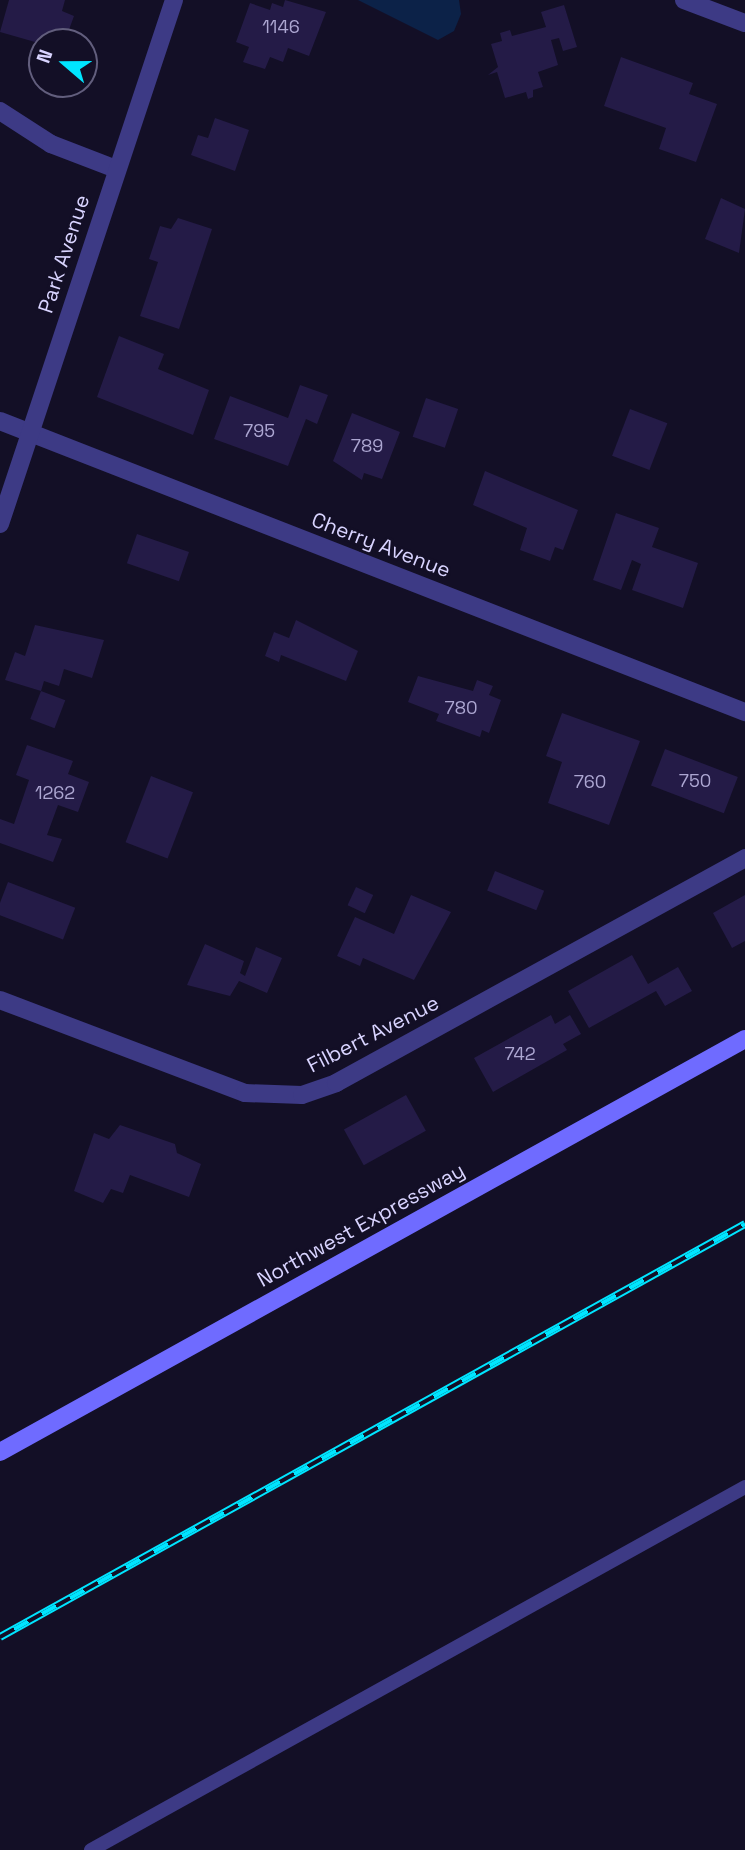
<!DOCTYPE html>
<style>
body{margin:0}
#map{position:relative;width:745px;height:1850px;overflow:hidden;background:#130f26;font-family:"Space Grotesk",sans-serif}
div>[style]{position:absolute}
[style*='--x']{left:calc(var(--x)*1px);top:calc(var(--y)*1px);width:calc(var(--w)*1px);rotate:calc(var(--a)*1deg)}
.water>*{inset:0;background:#0c2248}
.building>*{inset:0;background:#241b47;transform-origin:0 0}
.service>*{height:14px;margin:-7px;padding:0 7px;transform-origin:7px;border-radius:7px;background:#3d3a85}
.minor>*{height:18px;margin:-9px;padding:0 9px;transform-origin:9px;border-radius:9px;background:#3d3a85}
.tertiary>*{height:18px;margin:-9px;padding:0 9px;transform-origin:9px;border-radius:9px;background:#3d3a85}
.secondary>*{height:18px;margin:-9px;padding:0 9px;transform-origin:9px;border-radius:9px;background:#6f6bff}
.rail>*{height:8px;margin-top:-4px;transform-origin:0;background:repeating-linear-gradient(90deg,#130f26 0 16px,#00e5ff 0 32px);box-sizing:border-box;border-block:2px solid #00e5ff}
span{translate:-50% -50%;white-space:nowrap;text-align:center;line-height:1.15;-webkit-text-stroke:5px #130f26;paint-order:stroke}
.number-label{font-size:18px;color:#aca6d1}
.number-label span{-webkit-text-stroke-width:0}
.street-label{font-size:21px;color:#d9d4ff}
.north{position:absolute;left:28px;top:28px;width:70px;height:70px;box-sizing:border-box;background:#130f26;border:2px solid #625e7d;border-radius:50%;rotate:290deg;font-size:19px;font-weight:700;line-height:28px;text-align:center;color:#d9d4ff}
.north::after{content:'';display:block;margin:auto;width:24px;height:32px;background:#00e5ff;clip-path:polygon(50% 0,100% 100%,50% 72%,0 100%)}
</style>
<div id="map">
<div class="water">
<div style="clip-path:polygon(358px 0,459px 0,461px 14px,454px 31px,438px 40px)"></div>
</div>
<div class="building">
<div style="clip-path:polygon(9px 0,65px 0,62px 11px,74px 16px,66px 38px,56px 35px,54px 42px,42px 44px,0 32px)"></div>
<div style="clip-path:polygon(285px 0,326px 12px,309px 56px,288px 48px,283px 62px,270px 57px,265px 69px,243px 62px,249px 47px,236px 42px,250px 3px,270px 10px,272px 3px,283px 7px)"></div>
<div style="clip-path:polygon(564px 5px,577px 47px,563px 51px,559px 38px,551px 40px,558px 65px,538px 72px,543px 87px,533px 90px,533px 97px,528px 99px,526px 92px,505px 98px,497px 72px,488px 75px,498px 67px,491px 44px,502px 41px,500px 33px,510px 30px,512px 36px,546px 27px,541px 12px)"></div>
<div style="clip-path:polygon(621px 57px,693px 83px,689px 94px,717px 104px,696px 162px,659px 149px,666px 128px,604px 106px)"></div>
<div style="clip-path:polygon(215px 118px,249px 130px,235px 171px,191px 155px,198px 135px,208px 138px)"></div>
<div style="clip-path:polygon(721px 198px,745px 209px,739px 253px,705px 239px)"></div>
<div style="clip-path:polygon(178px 218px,212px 229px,179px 329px,140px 316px,158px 262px,149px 259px,160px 226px,171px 229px)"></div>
<div style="clip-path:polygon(119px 336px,164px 354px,158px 369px,209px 390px,193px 435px,97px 397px)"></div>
<div style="clip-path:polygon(300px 385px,328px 395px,317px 424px,306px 419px,288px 466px,214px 439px,230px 396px,288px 418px)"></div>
<div style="left:426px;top:398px;width:34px;height:41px;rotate:19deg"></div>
<div style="left:630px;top:409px;width:40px;height:50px;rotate:21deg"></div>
<div style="clip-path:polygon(352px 413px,400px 432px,382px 479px,364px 473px,362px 480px,333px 461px)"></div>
<div style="clip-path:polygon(485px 471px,578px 510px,563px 550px,555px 547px,550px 561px,520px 550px,527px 528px,473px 505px)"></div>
<div style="clip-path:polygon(616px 513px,659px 528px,652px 547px,698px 563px,683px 608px,632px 590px,641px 564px,632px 560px,621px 590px,593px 580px)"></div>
<div style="left:137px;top:534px;width:55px;height:31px;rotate:19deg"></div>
<div style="clip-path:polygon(296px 620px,358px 651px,346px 681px,281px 655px,279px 662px,265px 656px,274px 632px,289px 638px)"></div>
<div style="clip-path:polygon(35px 625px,104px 640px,92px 678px,64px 669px,59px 686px,44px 681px,41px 691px,5px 680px,15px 652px,25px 656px)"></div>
<div style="clip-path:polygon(418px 676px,473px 691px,477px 680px,493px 686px,489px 695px,501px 700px,489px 733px,482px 730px,480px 737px,436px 721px,439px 714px,408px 702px)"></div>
<div style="left:41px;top:691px;width:26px;height:30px;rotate:21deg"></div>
<div style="clip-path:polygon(562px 713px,640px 741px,609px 825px,548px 803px,562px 762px,546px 756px)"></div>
<div style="clip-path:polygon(27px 745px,73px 761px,68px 774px,89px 782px,78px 812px,58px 805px,47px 835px,62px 839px,53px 862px,0 843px,0 819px,14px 824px,29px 780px,16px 775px)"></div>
<div style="left:665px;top:749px;width:78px;height:39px;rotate:21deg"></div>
<div style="left:151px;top:776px;width:45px;height:71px;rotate:21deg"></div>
<div style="left:495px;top:871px;width:53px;height:21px;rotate:22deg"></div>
<div style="left:8px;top:882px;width:72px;height:34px;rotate:21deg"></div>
<div style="left:356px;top:887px;width:19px;height:20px;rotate:25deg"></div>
<div style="clip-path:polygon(411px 895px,451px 912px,414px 980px,363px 958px,360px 966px,337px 956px,355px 917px,394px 934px)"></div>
<div style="clip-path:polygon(745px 895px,745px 941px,732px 948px,713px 913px)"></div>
<div style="clip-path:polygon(205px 944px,244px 961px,240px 973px,245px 976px,256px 947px,282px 958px,267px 993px,239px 981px,230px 996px,187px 985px)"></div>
<div style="clip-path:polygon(632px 955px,648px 984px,678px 967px,692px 991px,665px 1006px,656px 991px,589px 1028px,568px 991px)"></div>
<div style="clip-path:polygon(551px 1015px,555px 1024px,570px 1015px,581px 1034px,563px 1044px,567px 1050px,493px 1092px,474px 1058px)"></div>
<div style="left:406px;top:1095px;width:41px;height:71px;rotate:61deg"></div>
<div style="clip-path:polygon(120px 1125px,175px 1144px,177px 1153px,201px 1164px,189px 1197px,130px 1175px,123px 1193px,111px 1189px,103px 1203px,74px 1191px,94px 1133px,109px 1139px)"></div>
</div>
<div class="service">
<div style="--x:91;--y:1850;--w:748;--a:-29.03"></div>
</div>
<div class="minor">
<div style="--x:684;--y:0;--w:65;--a:20.7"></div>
<div style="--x:0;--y:111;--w:61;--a:32.9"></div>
<div style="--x:51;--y:144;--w:70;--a:21"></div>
<div style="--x:0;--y:421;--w:800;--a:21.34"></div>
<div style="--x:0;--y:1000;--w:262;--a:20.8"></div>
<div style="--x:245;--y:1093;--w:57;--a:2"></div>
<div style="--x:302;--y:1095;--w:36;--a:-19"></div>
<div style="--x:336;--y:1083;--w:467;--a:-28.8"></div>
</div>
<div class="tertiary">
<div style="--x:0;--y:524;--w:552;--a:-71.63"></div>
</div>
<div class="secondary">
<div style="--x:0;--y:1452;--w:852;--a:-29"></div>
</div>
<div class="rail">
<div style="--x:0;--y:1637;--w:852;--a:-29"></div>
</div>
<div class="number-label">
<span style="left:281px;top:27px">1146</span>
<span style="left:259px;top:431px">795</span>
<span style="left:367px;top:446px">789</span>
<span style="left:461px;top:708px">780</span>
<span style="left:695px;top:781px">750</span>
<span style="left:590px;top:782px">760</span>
<span style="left:55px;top:793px">1262</span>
<span style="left:520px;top:1054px">742</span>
</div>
<div class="street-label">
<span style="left:64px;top:254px;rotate:-72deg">Park Avenue</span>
<span style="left:381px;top:545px;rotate:21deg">Cherry Avenue</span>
<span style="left:373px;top:1034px;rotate:-27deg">Filbert Avenue</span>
<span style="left:361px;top:1225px;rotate:-29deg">Northwest Expressway</span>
</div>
<div class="north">N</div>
</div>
